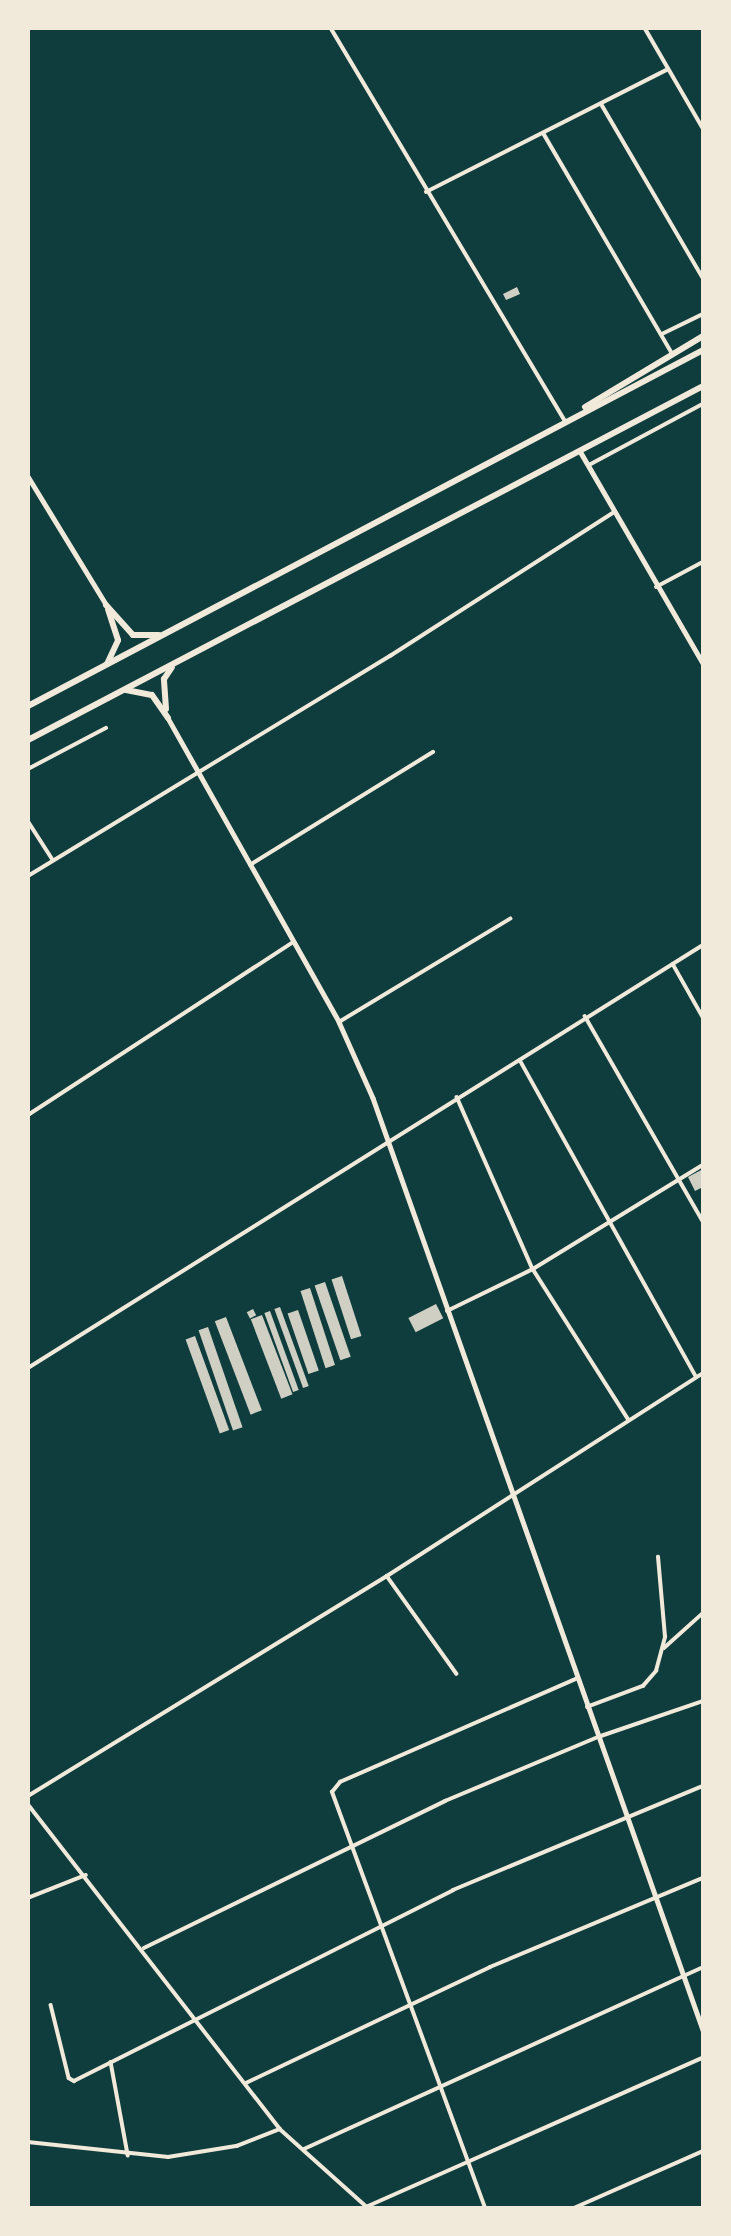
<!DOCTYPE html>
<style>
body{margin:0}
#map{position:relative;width:731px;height:2236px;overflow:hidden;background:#0f3d3e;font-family:Rubik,sans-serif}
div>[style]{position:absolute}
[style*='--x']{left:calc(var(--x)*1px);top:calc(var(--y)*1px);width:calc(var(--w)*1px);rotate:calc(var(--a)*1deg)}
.building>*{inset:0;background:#cfcfc3;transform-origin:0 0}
.minor>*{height:3.5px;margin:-1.75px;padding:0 1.75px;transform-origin:1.75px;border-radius:1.75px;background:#f1e9da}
.tertiary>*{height:4.5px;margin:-2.25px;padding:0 2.25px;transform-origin:2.25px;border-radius:2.25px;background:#f1e9da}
.secondary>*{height:5px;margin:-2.5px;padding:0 2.5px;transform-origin:2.5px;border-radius:2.5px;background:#f1e9da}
.trunk>*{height:6px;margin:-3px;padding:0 3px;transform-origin:3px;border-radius:3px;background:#f1e9da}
span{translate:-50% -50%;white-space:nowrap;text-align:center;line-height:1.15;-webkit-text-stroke:7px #f1e9da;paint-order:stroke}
.frame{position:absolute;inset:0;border:30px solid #f1e9da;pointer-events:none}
</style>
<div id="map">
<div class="building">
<div style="clip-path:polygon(517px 287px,520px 294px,506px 300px,503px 294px)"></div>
<div style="clip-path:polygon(703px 1169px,703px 1187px,695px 1191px,688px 1177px)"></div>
<div style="left:342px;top:1276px;width:63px;height:11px;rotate:72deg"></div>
<div style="left:325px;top:1282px;width:79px;height:11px;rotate:71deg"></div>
<div style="left:310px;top:1288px;width:81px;height:10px;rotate:72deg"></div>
<div style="left:436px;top:1304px;width:16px;height:31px;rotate:63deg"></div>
<div style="left:280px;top:1307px;width:84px;height:6px;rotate:70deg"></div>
<div style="left:253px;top:1309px;width:7px;height:7px;rotate:63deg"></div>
<div style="left:298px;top:1310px;width:64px;height:11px;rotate:71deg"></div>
<div style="left:270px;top:1311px;width:84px;height:6px;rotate:70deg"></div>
<div style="left:262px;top:1315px;width:85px;height:12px;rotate:69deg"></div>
<div style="left:226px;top:1317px;width:100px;height:12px;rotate:69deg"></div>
<div style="left:208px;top:1327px;width:106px;height:10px;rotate:71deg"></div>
<div style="left:195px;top:1336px;width:100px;height:10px;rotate:70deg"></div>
</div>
<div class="minor">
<div style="--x:331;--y:28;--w:457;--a:59.2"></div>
<div style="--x:645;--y:28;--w:116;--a:59.9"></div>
<div style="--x:602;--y:105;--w:200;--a:59.7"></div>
<div style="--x:544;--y:134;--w:254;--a:59.7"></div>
<div style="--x:426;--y:192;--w:271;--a:-26.9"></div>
<div style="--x:662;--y:334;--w:46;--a:-26"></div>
<div style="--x:589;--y:465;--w:129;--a:-28.2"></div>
<div style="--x:656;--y:587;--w:53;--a:-28"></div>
<div style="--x:28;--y:769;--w:88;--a:-27.7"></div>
<div style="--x:28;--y:821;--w:46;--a:57.3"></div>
<div style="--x:250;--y:865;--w:215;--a:-31.7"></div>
<div style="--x:28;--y:876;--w:424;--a:-31.3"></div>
<div style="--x:390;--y:656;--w:266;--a:-32.7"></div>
<div style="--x:673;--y:964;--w:61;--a:60.5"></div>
<div style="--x:585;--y:1016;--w:237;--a:60.1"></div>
<div style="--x:339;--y:1022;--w:200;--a:-31.1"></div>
<div style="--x:520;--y:1060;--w:362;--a:60.9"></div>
<div style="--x:457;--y:1097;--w:188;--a:66.2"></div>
<div style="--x:533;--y:1269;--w:179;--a:57.6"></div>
<div style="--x:28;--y:1115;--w:316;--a:-33.1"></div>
<div style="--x:447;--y:1311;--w:96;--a:-26"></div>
<div style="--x:533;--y:1269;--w:199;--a:-31.5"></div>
<div style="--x:28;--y:1368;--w:797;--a:-32.07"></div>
<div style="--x:387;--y:1576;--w:120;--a:54.5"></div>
<div style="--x:664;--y:1648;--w:52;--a:-41.9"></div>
<div style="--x:587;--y:1707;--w:60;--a:-20.6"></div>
<div style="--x:643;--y:1686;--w:20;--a:-49"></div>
<div style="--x:656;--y:1671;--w:35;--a:-75"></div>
<div style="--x:665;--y:1637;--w:80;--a:-95"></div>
<div style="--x:28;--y:1796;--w:421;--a:-31.5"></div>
<div style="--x:387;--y:1576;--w:376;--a:-32.7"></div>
<div style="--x:28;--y:1804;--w:411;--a:52.2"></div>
<div style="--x:280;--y:2129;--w:118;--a:41.9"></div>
<div style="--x:28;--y:1898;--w:62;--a:-21.6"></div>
<div style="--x:144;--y:1948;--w:335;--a:-26"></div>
<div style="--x:445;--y:1801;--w:166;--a:-22.7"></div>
<div style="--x:598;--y:1737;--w:111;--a:-18.9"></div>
<div style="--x:51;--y:2005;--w:75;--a:76.1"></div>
<div style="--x:69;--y:2078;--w:6;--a:31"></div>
<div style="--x:74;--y:2081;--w:424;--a:-26.7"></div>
<div style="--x:453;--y:1890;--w:271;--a:-22.6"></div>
<div style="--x:111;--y:2062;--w:95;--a:79.6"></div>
<div style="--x:246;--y:2083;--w:270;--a:-25.4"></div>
<div style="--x:490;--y:1967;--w:231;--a:-22.7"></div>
<div style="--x:28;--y:2142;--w:141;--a:6.1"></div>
<div style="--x:168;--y:2157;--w:70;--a:-9.1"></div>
<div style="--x:237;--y:2146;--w:46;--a:-21.6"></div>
<div style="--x:304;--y:2149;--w:439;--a:-24.5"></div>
<div style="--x:366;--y:2207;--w:368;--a:-23.9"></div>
<div style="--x:485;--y:2208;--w:443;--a:-110.2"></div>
<div style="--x:332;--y:1792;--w:13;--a:-51"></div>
<div style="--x:340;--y:1782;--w:257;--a:-23.6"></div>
<div style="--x:574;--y:2208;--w:141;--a:-23.8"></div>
</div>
<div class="tertiary">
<div style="--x:580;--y:451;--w:245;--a:59.9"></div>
<div style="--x:168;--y:718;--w:349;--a:60.6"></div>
<div style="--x:339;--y:1022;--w:83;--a:65.9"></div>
<div style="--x:373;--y:1098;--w:989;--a:70.5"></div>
</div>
<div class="secondary">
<div style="--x:28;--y:477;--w:150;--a:58.6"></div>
</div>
<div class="trunk">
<div style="--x:585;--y:407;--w:138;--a:-31"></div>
<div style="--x:106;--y:605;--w:40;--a:48"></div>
<div style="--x:133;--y:635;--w:26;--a:0"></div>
<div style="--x:107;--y:664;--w:26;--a:-65"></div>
<div style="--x:118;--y:640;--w:32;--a:-108"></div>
<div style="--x:126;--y:690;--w:26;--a:11"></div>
<div style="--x:152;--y:695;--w:28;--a:55"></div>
<div style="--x:28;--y:706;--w:763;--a:-27.81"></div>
<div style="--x:166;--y:709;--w:30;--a:-94"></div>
<div style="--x:164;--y:679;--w:14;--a:-56"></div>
<div style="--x:28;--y:740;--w:762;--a:-27.67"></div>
</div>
<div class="frame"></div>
</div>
